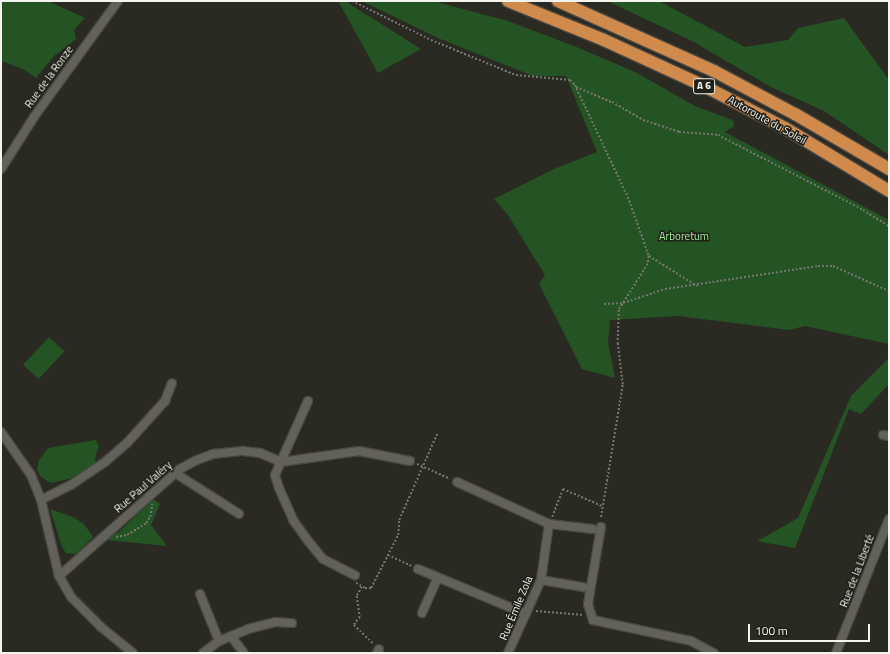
<!DOCTYPE html>
<meta charset="utf-8">
<style>
body{margin:0}
#map{position:relative;width:890px;height:654px;overflow:hidden;background:#2a2922;font-family:"Titillium Web",sans-serif}
div>[style]{position:absolute}
[style*='--x']{left:calc(var(--x)*1px);top:calc(var(--y)*1px);width:calc(var(--w)*1px);rotate:calc(var(--a)*1deg)}
.green>*{inset:0;background:#245423;transform-origin:0 0}
.path>*{height:1.5px;margin-top:-0.75px;transform-origin:0;background:repeating-linear-gradient(90deg,#767670 0 2px,transparent 0 4px)}
.roads{filter:drop-shadow(1px 0 #494742) drop-shadow(-1px 0 #494742) drop-shadow(0 1px #494742) drop-shadow(0 -1px #494742)}
.minor>*{height:8px;margin:-4px;padding:0 4px;transform-origin:4px;border-radius:4px;background:#63625a}
.highway>*{height:12px;margin:-6px;padding:0 6px;transform-origin:6px;border-radius:6px;background:#d08b4c}
span{translate:-50% -50%;white-space:nowrap;text-align:center;line-height:1.15;-webkit-text-stroke:3px #201f18;paint-order:stroke}
.shield-label span{padding:1px 3px;background:#201f18;border:1px solid;border-radius:3px;-webkit-text-stroke-width:0}
.shield-label{font-size:10px;color:#f4f4ef;font-weight:700}
.street-label{font-size:11px;color:#f4f4ef}
.park-label{font-size:11px;color:#9ef399}
.frame{position:absolute;inset:0;border:2px solid #f4f4ef;pointer-events:none}
.scale{position:absolute;left:748px;top:624px;width:122px;height:18px;box-sizing:border-box;border:2px solid #f4f4ef;border-top:0;padding-left:5px;font-size:12px;line-height:14px;white-space:nowrap;color:#f4f4ef;-webkit-text-stroke:3px #201f18;paint-order:stroke}
</style>
<div id="map">
<div class="green">
<div style="clip-path:polygon(1px 1px,48px 1px,85px 18px,74px 30px,76px 39px,54px 56px,36px 78px,23px 69px,1px 61px)"></div>
<div style="clip-path:polygon(338px 1px,345px 1px,421px 49px,378px 73px)"></div>
<div style="clip-path:polygon(362px 1px,433px 1px,508px 21px,579px 48px,635px 72px,697px 107px,733px 120px,734px 126px,725px 132px,889px 220px,889px 344px,805px 326px,789px 330px,678px 316px,610px 320px,608px 342px,615px 378px,582px 369px,539px 284px,545px 275px,508px 215px,494px 199px,554px 169px,597px 152px,566px 76px,533px 76px,440px 39px)"></div>
<div style="clip-path:polygon(607px 1px,659px 1px,745px 47px,788px 40px,798px 28px,844px 18px,889px 80px,889px 155px,824px 111px,771px 87px,692px 41px)"></div>
<div style="left:49px;top:337px;width:21px;height:38px;rotate:43deg"></div>
<div style="clip-path:polygon(889px 358px,889px 384px,861px 414px,849px 409px,795px 548px,757px 541px,798px 518px,851px 396px)"></div>
<div style="clip-path:polygon(96px 440px,99px 447px,96px 453px,95px 463px,72px 478px,51px 483px,40px 476px,37px 469px,39px 460px,48px 448px)"></div>
<div style="clip-path:polygon(153px 499px,160px 504px,151px 525px,167px 546px,106px 540px,114px 532px,118px 533px)"></div>
<div style="clip-path:polygon(50px 509px,73px 517px,84px 524px,93px 537px,76px 554px,66px 553px,62px 547px)"></div>
</div>
<div class="path">
<div style="--x:352;--y:1;--w:88;--a:26.3"></div>
<div style="--x:431;--y:40;--w:92;--a:22.4"></div>
<div style="--x:516;--y:75;--w:54;--a:5.3"></div>
<div style="--x:570;--y:80;--w:7;--a:45"></div>
<div style="--x:575;--y:85;--w:124;--a:64.7"></div>
<div style="--x:628;--y:197;--w:63;--a:70.4"></div>
<div style="--x:649;--y:256;--w:8;--a:97"></div>
<div style="--x:648;--y:264;--w:54;--a:122.2"></div>
<div style="--x:619;--y:310;--w:33;--a:92"></div>
<div style="--x:618;--y:343;--w:42;--a:83.2"></div>
<div style="--x:623;--y:385;--w:136;--a:99.3"></div>
<div style="--x:576;--y:87;--w:39;--a:23"></div>
<div style="--x:612;--y:102;--w:36;--a:30"></div>
<div style="--x:643;--y:120;--w:38;--a:18"></div>
<div style="--x:679;--y:132;--w:39;--a:4"></div>
<div style="--x:718;--y:135;--w:163;--a:27.3"></div>
<div style="--x:863;--y:210;--w:31;--a:32"></div>
<div style="--x:649;--y:256;--w:57;--a:32"></div>
<div style="--x:604;--y:304;--w:19;--a:-3"></div>
<div style="--x:623;--y:303;--w:44;--a:-18.4"></div>
<div style="--x:665;--y:289;--w:155;--a:-8.5"></div>
<div style="--x:818;--y:266;--w:15;--a:0"></div>
<div style="--x:833;--y:266;--w:61;--a:24.1"></div>
<div style="--x:417;--y:464;--w:36;--a:24"></div>
<div style="--x:552;--y:517;--w:30;--a:-69"></div>
<div style="--x:563;--y:489;--w:43;--a:23.6"></div>
<div style="--x:116;--y:537;--w:11;--a:-10"></div>
<div style="--x:127;--y:535;--w:22;--a:-32"></div>
<div style="--x:146;--y:523;--w:7;--a:-56"></div>
<div style="--x:150;--y:517;--w:13;--a:-81"></div>
<div style="--x:388;--y:555;--w:26;--a:25"></div>
<div style="--x:356;--y:583;--w:10;--a:29"></div>
<div style="--x:365;--y:588;--w:6;--a:0"></div>
<div style="--x:371;--y:588;--w:59;--a:-63"></div>
<div style="--x:398;--y:535;--w:15;--a:-86"></div>
<div style="--x:399;--y:520;--w:94;--a:-66.2"></div>
<div style="--x:362;--y:587;--w:10;--a:119"></div>
<div style="--x:357;--y:596;--w:21;--a:82"></div>
<div style="--x:360;--y:617;--w:10;--a:127"></div>
<div style="--x:354;--y:625;--w:28;--a:44"></div>
<div style="--x:536;--y:611;--w:48;--a:4.8"></div>
</div>
<div class="roads">
<div class="minor">
<div style="--x:1;--y:169;--w:62;--a:-57.6"></div>
<div style="--x:34;--y:117;--w:143;--a:-54.1"></div>
<div style="--x:308;--y:401;--w:81;--a:114"></div>
<div style="--x:275;--y:475;--w:14;--a:73"></div>
<div style="--x:279;--y:488;--w:35;--a:66"></div>
<div style="--x:293;--y:520;--w:27;--a:54"></div>
<div style="--x:309;--y:542;--w:22;--a:51"></div>
<div style="--x:323;--y:559;--w:36;--a:27"></div>
<div style="--x:1;--y:432;--w:52;--a:55.1"></div>
<div style="--x:31;--y:475;--w:27;--a:68"></div>
<div style="--x:41;--y:500;--w:78;--a:76.7"></div>
<div style="--x:59;--y:576;--w:24;--a:60"></div>
<div style="--x:71;--y:597;--w:42;--a:45"></div>
<div style="--x:101;--y:627;--w:41;--a:39.1"></div>
<div style="--x:883;--y:435;--w:6;--a:9"></div>
<div style="--x:281;--y:462;--w:79;--a:-8"></div>
<div style="--x:359;--y:451;--w:52;--a:11.1"></div>
<div style="--x:175;--y:473;--w:76;--a:32.6"></div>
<div style="--x:457;--y:482;--w:101;--a:24.5"></div>
<div style="--x:549;--y:524;--w:44;--a:6.5"></div>
<div style="--x:41;--y:500;--w:34;--a:-27"></div>
<div style="--x:71;--y:485;--w:41;--a:-34.1"></div>
<div style="--x:105;--y:462;--w:29;--a:-41"></div>
<div style="--x:127;--y:443;--w:57;--a:-47.9"></div>
<div style="--x:165;--y:401;--w:19;--a:-69"></div>
<div style="--x:601;--y:527;--w:78;--a:99.6"></div>
<div style="--x:588;--y:604;--w:17;--a:73"></div>
<div style="--x:593;--y:620;--w:100;--a:12.1"></div>
<div style="--x:691;--y:641;--w:26;--a:28"></div>
<div style="--x:418;--y:569;--w:117;--a:22.6"></div>
<div style="--x:59;--y:576;--w:162;--a:-41.5"></div>
<div style="--x:180;--y:469;--w:19;--a:-28"></div>
<div style="--x:197;--y:460;--w:17;--a:-21"></div>
<div style="--x:213;--y:454;--w:30;--a:-6"></div>
<div style="--x:243;--y:451;--w:17;--a:7"></div>
<div style="--x:260;--y:453;--w:23;--a:23"></div>
<div style="--x:541;--y:580;--w:43;--a:9.5"></div>
<div style="--x:200;--y:594;--w:51;--a:68"></div>
<div style="--x:422;--y:613;--w:39;--a:-66"></div>
<div style="--x:231;--y:636;--w:21;--a:53"></div>
<div style="--x:203;--y:653;--w:20;--a:-37"></div>
<div style="--x:219;--y:641;--w:31;--a:-22"></div>
<div style="--x:248;--y:629;--w:29;--a:-14"></div>
<div style="--x:276;--y:622;--w:16;--a:4"></div>
<div style="--x:377;--y:653;--w:4;--a:-63"></div>
<div style="--x:508;--y:653;--w:80;--a:-65.7"></div>
<div style="--x:541;--y:580;--w:57;--a:-81.9"></div>
<div style="--x:836;--y:653;--w:144;--a:-68.4"></div>
</div>
<div class="highway">
<div style="--x:508;--y:1;--w:104;--a:22.1"></div>
<div style="--x:604;--y:40;--w:110;--a:24.7"></div>
<div style="--x:704;--y:86;--w:91;--a:27.4"></div>
<div style="--x:785;--y:128;--w:122;--a:31.2"></div>
<div style="--x:558;--y:1;--w:171;--a:24.2"></div>
<div style="--x:714;--y:71;--w:92;--a:28"></div>
<div style="--x:795;--y:114;--w:109;--a:30.3"></div>
</div>
</div>
<div class="shield-label">
<span style="left:704px;top:86px">A 6</span>
</div>
<div class="street-label">
<span style="left:49px;top:77px;rotate:-54deg">Rue de la Ronze</span>
<span style="left:767px;top:120px;rotate:29deg">Autoroute du Soleil</span>
<span style="left:143px;top:487px;rotate:-41deg">Rue Paul Valéry</span>
<span style="left:857px;top:571px;rotate:-69deg">Rue de la Liberté</span>
<span style="left:516px;top:608px;rotate:-67deg">Rue Émile Zola</span>
</div>
<div class="park-label">
<span style="left:684px;top:236px">Arboretum</span>
</div>
<div class="frame"></div>
<div class="scale">100 m</div>
</div>
